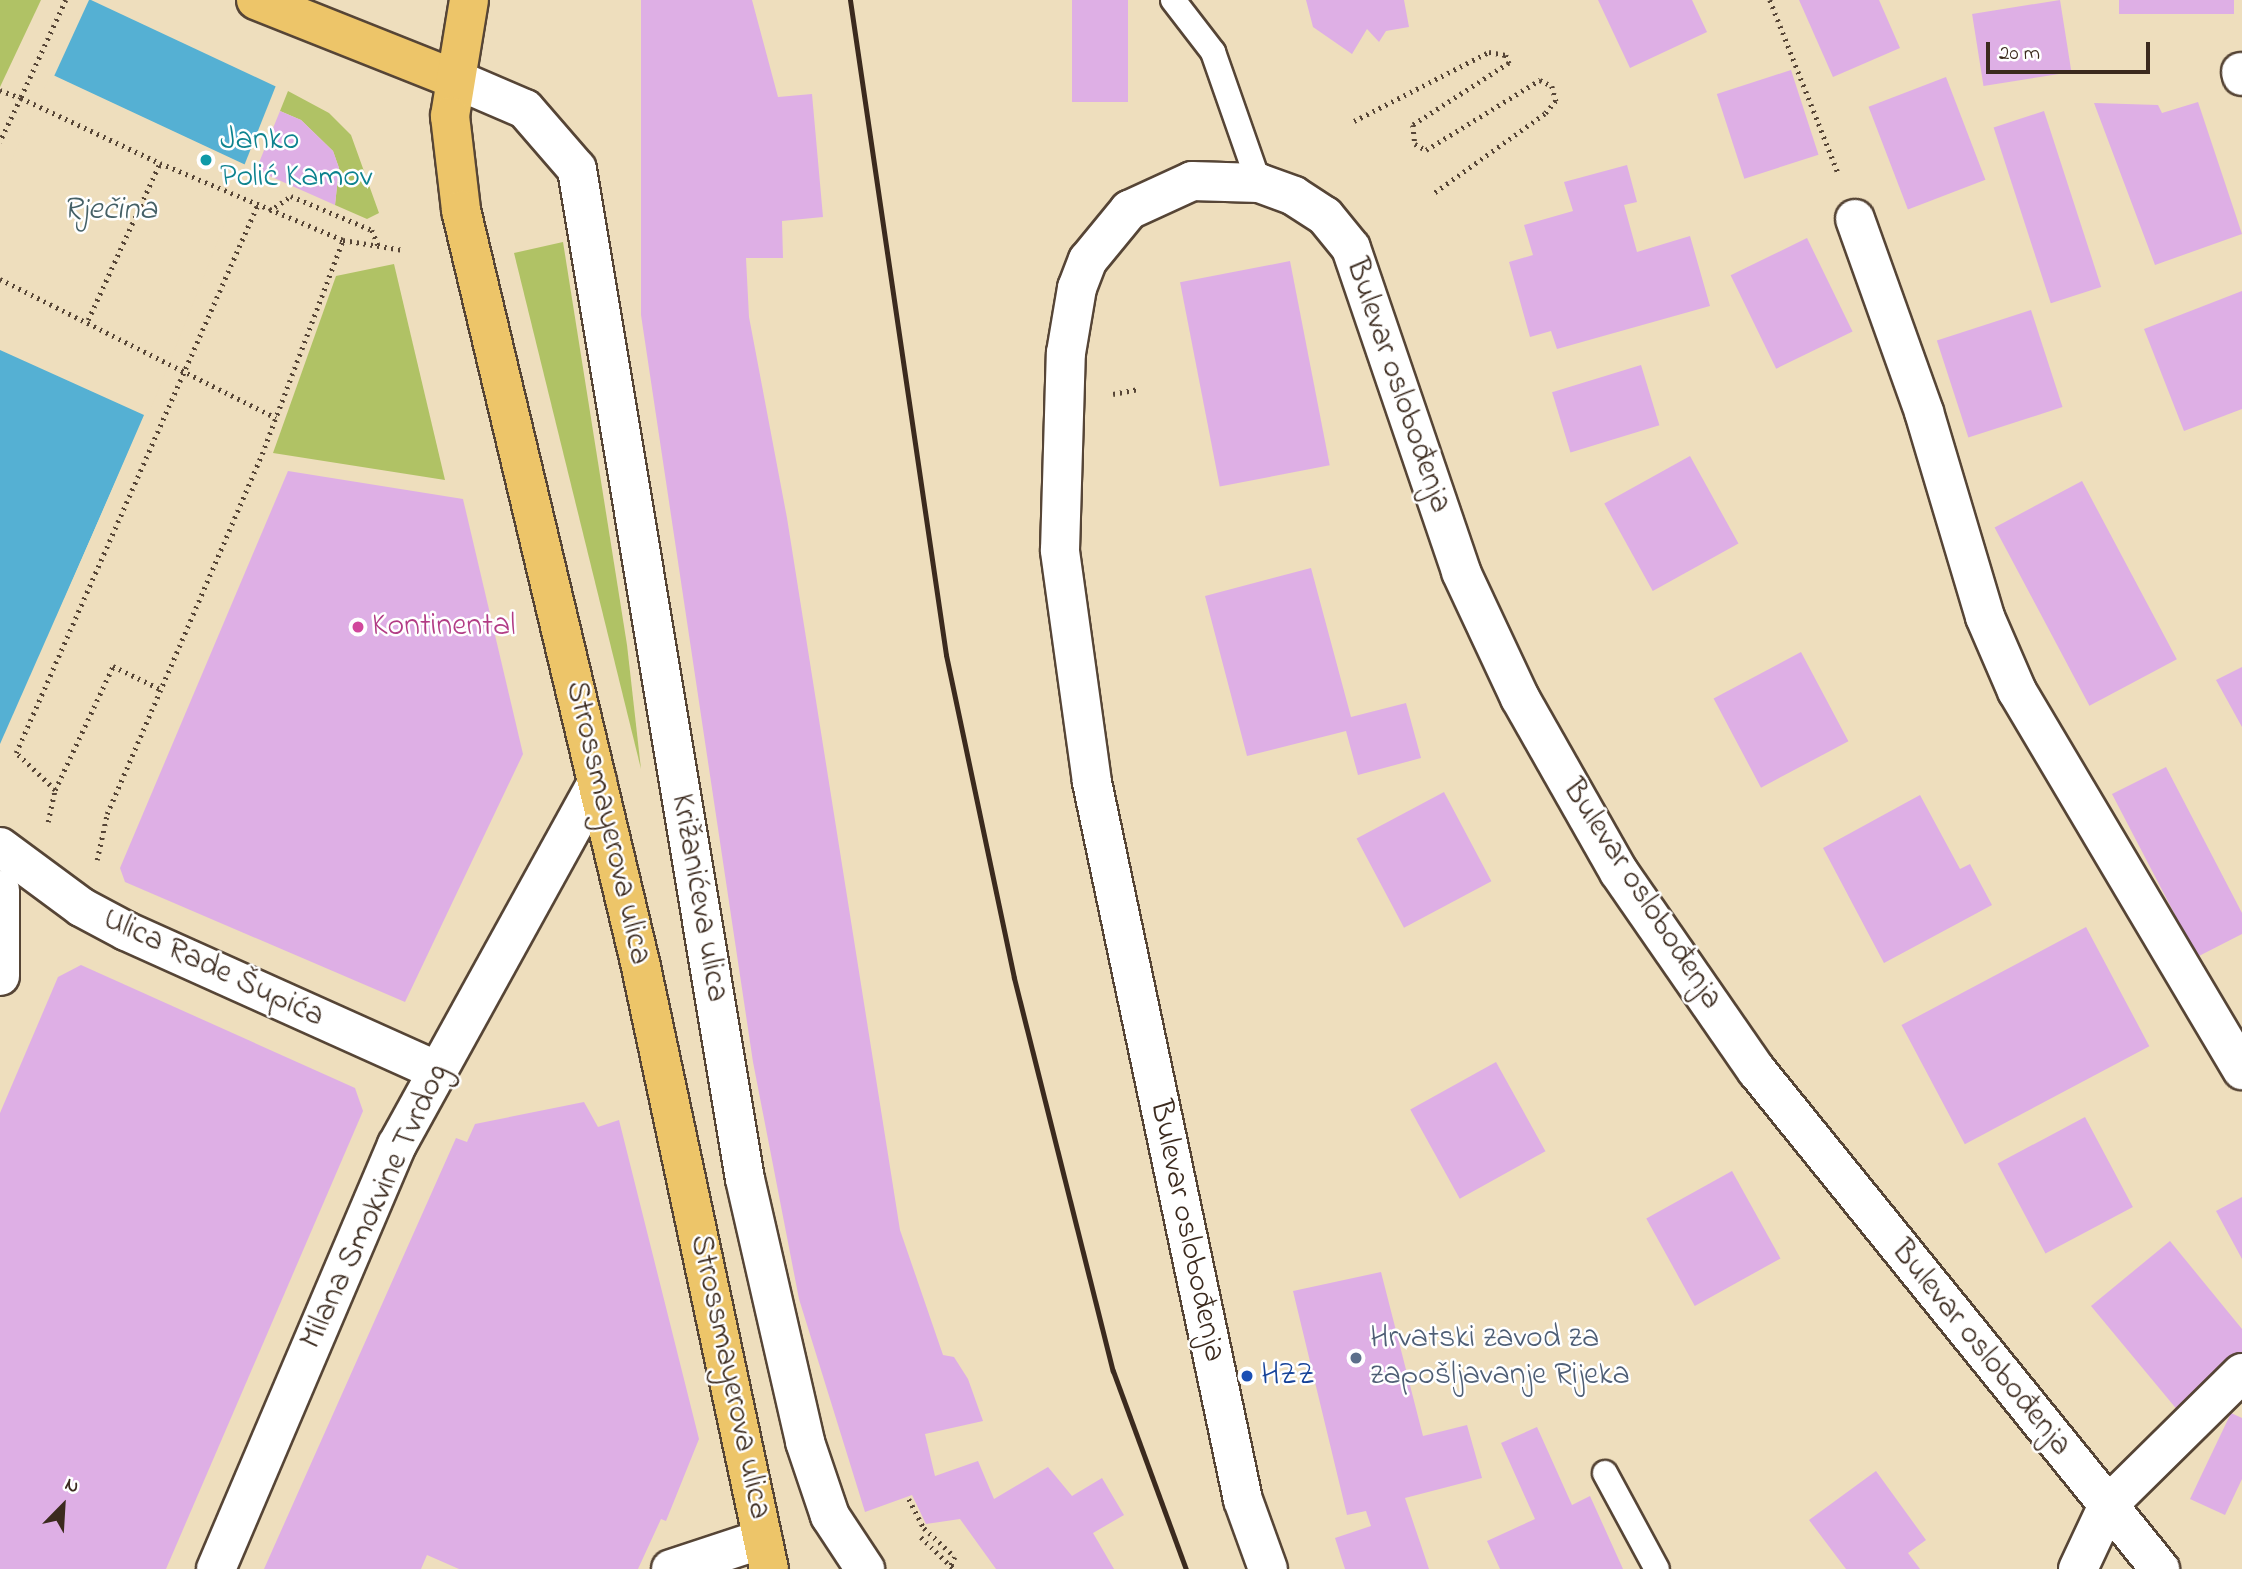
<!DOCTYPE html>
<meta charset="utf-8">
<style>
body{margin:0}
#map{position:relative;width:2242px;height:1569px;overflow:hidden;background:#eedebd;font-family:"Indie Flower",sans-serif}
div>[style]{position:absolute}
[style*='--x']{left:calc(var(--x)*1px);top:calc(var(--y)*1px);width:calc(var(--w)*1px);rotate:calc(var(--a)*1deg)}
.green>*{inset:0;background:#b0c265}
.water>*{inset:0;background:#55b0d3}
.pier>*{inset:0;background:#eedebd}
.building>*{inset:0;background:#deafe5;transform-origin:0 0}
.path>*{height:4.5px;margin-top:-2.25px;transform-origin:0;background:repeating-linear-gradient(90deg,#564536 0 2px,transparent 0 7px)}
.roads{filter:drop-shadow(2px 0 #564536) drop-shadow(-2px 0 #564536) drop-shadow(0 2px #564536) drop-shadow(0 -2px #564536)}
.service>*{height:24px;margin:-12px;padding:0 12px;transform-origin:12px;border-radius:12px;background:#fff}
.minor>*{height:38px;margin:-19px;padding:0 19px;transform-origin:19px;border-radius:19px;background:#fff}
.tertiary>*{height:38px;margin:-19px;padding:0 19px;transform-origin:19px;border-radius:19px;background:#fff}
.primary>*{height:38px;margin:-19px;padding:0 19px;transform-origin:19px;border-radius:19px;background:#edc569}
.rail>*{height:5px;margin:-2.5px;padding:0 2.5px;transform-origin:2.5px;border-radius:2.5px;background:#3b2a1e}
.dots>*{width:19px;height:19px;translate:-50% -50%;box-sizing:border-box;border:4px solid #fff;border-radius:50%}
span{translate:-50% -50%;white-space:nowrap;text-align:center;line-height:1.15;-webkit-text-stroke:5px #fff;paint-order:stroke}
.culture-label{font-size:32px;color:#0d838f}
.left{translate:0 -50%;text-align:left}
.street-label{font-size:32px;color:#3b2a1e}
.hotel-label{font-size:32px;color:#b23c85}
.service-label{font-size:32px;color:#4e5e75}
.transit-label{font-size:32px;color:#164399}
.water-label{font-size:33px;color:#456066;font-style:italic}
.north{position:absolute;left:28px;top:1471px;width:70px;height:70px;-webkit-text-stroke:5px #fff;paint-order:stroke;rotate:24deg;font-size:19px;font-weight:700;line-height:28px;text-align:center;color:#3b2a1e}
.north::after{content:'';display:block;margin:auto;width:24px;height:32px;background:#3b2a1e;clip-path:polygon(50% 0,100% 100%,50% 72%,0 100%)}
.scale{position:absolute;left:1986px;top:42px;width:164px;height:32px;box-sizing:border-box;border:4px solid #3b2a1e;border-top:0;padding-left:9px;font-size:21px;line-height:24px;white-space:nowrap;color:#3b2a1e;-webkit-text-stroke:5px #fff;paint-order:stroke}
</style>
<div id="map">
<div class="green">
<div style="clip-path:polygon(0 0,41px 0,0 87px)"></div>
<div style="clip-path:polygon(288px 91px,329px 113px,351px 135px,379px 213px,367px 219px,335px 205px,339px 168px,333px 151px,301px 120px,280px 111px)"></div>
<div style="clip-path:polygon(563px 242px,627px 645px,641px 769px,514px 253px)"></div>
<div style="clip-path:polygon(394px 264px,445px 480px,273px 453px,336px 276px)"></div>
</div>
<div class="water">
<div style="clip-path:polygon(89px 0,310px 0,145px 415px,0 744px,0 194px)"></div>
</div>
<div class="pier">
<div style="clip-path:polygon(85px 0,53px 75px,248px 166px,148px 416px,0 748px,144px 415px,0 350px,0 185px)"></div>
<div style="clip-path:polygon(91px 0,314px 0,279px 88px)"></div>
</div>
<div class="building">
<div style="clip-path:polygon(641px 0,752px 0,778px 97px,812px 94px,823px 217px,782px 221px,783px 258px,746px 258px,749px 317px,787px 518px,900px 1230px,943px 1355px,954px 1357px,968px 1379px,983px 1421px,925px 1434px,935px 1476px,978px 1461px,994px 1499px,1048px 1467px,1072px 1496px,1102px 1478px,1124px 1515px,1093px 1533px,1114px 1569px,996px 1569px,960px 1519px,926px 1524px,912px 1495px,865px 1512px,799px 1299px,753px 1062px,641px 315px)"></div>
<div style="left:1072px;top:0;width:56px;height:102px"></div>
<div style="clip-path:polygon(1306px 0,1404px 0,1409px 27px,1386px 31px,1379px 42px,1367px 29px,1352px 54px,1313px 27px)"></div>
<div style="clip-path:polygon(1598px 0,1692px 0,1707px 32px,1630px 68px)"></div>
<div style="clip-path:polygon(1799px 0,1879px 0,1900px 48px,1833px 77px)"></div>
<div style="left:2060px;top:0;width:73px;height:89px;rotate:81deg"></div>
<div style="left:2119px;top:0;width:115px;height:14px"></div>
<div style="left:1791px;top:70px;width:89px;height:78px;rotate:72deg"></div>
<div style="left:1946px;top:77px;width:110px;height:83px;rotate:69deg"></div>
<div style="clip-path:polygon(2198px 102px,2242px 234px,2155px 265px,2094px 103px,2158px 105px,2162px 113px)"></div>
<div style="clip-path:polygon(280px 111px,301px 120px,333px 151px,339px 168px,335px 205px,256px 170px)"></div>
<div style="left:2044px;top:111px;width:185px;height:53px;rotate:72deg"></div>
<div style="clip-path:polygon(1627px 165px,1637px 202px,1624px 205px,1637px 252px,1690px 236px,1710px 306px,1557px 349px,1551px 331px,1530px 337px,1509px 262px,1533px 255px,1524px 225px,1573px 211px,1564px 182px)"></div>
<div style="left:1807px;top:238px;width:104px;height:85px;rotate:64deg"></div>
<div style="left:1290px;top:261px;width:208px;height:112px;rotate:79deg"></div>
<div style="clip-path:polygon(2242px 291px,2242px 409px,2184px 431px,2144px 329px)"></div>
<div style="left:2031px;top:310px;width:102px;height:99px;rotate:72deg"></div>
<div style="left:1641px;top:365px;width:63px;height:93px;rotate:73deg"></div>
<div style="left:1690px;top:456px;width:100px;height:98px;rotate:61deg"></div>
<div style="clip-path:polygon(288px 471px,463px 499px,523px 754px,405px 1002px,125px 882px,120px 868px)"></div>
<div style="left:2082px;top:481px;width:202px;height:99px;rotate:62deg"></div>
<div style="clip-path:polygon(1311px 568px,1351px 717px,1406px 703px,1421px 758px,1358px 775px,1346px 731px,1247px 756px,1205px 596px)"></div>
<div style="left:1801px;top:652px;width:101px;height:99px;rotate:62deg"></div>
<div style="clip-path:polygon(2242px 667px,2242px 727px,2216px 680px)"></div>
<div style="clip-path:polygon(2166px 767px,2242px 913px,2242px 934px,2197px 957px,2112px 794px)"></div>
<div style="left:1444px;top:792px;width:101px;height:99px;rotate:62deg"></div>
<div style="clip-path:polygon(1920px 795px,1960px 869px,1970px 864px,1992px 905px,1884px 963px,1823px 848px)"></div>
<div style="left:2086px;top:927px;width:135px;height:209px;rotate:62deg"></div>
<div style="clip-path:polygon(81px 965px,355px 1088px,363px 1111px,166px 1569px,0 1569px,0 1113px,58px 977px)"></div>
<div style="left:1496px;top:1062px;width:102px;height:98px;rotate:61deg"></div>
<div style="clip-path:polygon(584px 1102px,598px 1127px,619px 1120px,699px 1439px,666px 1521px,661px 1519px,638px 1569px,459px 1569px,427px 1555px,421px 1569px,264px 1569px,456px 1138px,467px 1142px,475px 1124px)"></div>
<div style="left:2085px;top:1117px;width:102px;height:99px;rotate:62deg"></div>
<div style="left:1732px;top:1171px;width:100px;height:98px;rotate:61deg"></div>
<div style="clip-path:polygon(2242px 1197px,2242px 1259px,2216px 1211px)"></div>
<div style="clip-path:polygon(2170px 1241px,2242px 1329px,2242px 1360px,2179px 1412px,2091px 1306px)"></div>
<div style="clip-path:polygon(1381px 1272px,1423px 1436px,1467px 1425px,1482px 1478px,1405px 1498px,1429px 1569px,1345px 1569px,1335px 1538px,1371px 1526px,1366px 1511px,1347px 1515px,1293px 1291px)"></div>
<div style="clip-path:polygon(2231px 1413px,2242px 1418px,2242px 1479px,2225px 1515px,2190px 1499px)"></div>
<div style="clip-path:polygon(1537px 1427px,1572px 1505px,1590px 1496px,1623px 1569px,1500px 1569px,1487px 1541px,1535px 1519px,1501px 1443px)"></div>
<div style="clip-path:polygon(1876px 1471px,1926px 1540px,1908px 1553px,1920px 1569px,1846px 1569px,1809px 1520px)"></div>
</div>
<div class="path">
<div style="--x:66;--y:0;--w:108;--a:114.7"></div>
<div style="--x:21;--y:98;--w:153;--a:25.1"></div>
<div style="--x:1770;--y:0;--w:188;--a:68.5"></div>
<div style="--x:0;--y:90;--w:22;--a:21"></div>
<div style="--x:21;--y:98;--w:49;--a:115.5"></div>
<div style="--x:1354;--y:121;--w:152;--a:-27.1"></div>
<div style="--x:1489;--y:52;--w:17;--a:10"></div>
<div style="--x:1506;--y:55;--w:9;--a:69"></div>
<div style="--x:1509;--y:63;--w:114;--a:147.1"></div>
<div style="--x:1413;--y:125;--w:19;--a:84"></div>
<div style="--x:1415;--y:144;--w:13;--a:29"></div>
<div style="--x:1426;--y:150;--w:134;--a:-31.6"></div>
<div style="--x:1540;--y:80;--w:13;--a:27"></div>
<div style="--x:1552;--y:86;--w:16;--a:75"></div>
<div style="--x:1556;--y:101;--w:17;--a:130"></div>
<div style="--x:1545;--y:114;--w:139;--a:144.4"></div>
<div style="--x:269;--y:211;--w:27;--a:-34"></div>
<div style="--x:291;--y:196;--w:88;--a:22.8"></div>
<div style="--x:372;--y:230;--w:18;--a:68"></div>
<div style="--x:0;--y:279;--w:309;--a:26.7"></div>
<div style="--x:88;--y:320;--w:173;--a:-65.4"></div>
<div style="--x:160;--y:163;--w:199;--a:22.8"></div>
<div style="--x:1113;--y:394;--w:26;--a:-11"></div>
<div style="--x:55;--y:790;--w:137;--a:-64.9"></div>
<div style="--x:113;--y:666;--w:52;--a:26.1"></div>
<div style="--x:48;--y:822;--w:33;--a:-78"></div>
<div style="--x:55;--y:790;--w:54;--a:-136.5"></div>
<div style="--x:16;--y:753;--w:598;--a:-66.22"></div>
<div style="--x:97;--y:860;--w:47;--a:-77.7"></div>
<div style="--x:107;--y:814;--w:392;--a:-66.7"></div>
<div style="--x:262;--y:454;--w:229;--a:-69.3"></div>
<div style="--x:343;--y:240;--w:61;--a:9.5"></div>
<div style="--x:909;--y:1499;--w:33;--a:63"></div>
<div style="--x:924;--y:1528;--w:42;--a:43.1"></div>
<div style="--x:955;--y:1557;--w:10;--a:114"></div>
<div style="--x:921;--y:1537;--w:46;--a:44.1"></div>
</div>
<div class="roads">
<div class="service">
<div style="--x:1173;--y:0;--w:66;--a:52.4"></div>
<div style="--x:1213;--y:52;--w:139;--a:70.7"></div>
<div style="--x:1605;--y:1473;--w:109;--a:61.6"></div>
</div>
<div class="minor">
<div style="--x:2241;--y:72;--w:4;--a:76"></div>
<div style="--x:1855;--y:219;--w:205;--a:70.3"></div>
<div style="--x:1924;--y:412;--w:214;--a:73.4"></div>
<div style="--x:1985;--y:617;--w:81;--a:66.6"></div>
<div style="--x:2017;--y:691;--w:441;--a:59.3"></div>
<div style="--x:0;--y:847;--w:101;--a:36.5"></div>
<div style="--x:81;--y:907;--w:51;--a:28.1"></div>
<div style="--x:126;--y:931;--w:341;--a:24.2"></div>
<div style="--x:0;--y:890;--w:86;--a:90"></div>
<div style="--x:216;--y:1569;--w:461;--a:-66.9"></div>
<div style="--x:397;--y:1145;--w:414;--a:-61.1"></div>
<div style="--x:671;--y:1569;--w:96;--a:-18.2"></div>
<div style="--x:2078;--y:1569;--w:71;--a:-64.9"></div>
<div style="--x:2108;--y:1505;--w:188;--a:-44.6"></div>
</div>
<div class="tertiary">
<div style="--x:455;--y:79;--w:76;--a:23.2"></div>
<div style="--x:525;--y:109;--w:79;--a:49.1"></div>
<div style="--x:577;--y:169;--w:1024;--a:80.56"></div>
<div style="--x:745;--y:1179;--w:270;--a:77.1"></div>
<div style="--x:805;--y:1442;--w:78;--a:71.3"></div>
<div style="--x:830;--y:1516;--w:64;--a:56.6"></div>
<div style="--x:1268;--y:1569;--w:73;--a:-109.9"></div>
<div style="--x:1243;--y:1500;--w:734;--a:-101.88"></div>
<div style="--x:1092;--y:782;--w:234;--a:-97.9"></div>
<div style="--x:1060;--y:550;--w:197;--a:-88.3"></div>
<div style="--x:1066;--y:353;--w:66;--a:-80.4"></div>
<div style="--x:1077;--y:288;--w:30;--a:-69"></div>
<div style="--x:1088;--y:260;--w:65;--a:-50.6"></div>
<div style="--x:1129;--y:210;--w:69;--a:-24.7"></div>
<div style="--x:1192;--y:181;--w:67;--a:1.7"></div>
<div style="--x:1259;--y:183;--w:37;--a:20"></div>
<div style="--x:1294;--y:196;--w:37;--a:33"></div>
<div style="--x:1325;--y:216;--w:41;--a:50.9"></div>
<div style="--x:1351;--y:248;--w:342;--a:71.2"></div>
<div style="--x:1461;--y:572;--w:139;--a:64.9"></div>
<div style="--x:1520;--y:698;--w:200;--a:60.4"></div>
<div style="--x:1619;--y:872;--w:242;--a:55.3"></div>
<div style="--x:1757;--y:1071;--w:641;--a:51.02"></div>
</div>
<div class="primary">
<div style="--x:256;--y:0;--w:214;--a:21.7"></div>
<div style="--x:469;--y:0;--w:118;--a:99.3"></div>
<div style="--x:450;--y:116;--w:95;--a:83.3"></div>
<div style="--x:461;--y:210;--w:778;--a:76.62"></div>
<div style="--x:641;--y:967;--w:615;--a:78"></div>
</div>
</div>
<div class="rail">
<div style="--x:850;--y:0;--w:662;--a:81.66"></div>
<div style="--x:946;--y:655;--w:330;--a:78.1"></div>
<div style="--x:1014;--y:978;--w:405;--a:75.9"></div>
<div style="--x:1113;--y:1371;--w:211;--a:69.8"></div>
</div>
<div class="dots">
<div style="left:206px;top:160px;background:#0f9aa8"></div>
<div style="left:358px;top:627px;background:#d1479c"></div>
<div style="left:1356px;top:1358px;background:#5c6f8a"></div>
<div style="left:1247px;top:1376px;background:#1a4fb4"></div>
</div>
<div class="culture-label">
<span class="left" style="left:220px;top:160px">Janko<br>Polić Kamov</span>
</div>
<div class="street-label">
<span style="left:1397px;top:386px;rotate:71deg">Bulevar oslobođenja</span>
<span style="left:607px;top:823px;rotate:77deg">Strossmayerova ulica</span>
<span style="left:1641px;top:895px;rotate:57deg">Bulevar oslobođenja</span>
<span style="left:698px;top:898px;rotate:80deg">Križanićeva ulica</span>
<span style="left:213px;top:969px;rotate:25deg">Ulica Rade Šupića</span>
<span style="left:376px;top:1207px;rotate:-65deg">Milana Smokvine Tvrdog</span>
<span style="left:1186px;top:1231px;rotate:78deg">Bulevar oslobođenja</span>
<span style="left:1980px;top:1349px;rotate:51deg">Bulevar oslobođenja</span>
<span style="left:729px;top:1377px;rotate:78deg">Strossmayerova ulica</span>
</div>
<div class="hotel-label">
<span class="left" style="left:372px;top:627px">Kontinental</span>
</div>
<div class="service-label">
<span class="left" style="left:1370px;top:1358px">Hrvatski zavod za<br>zapošljavanje Rijeka</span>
</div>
<div class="transit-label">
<span class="left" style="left:1261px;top:1376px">HZZ</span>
</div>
<div class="water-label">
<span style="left:110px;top:211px">Rječina</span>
</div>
<div class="north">N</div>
<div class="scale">20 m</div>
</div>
